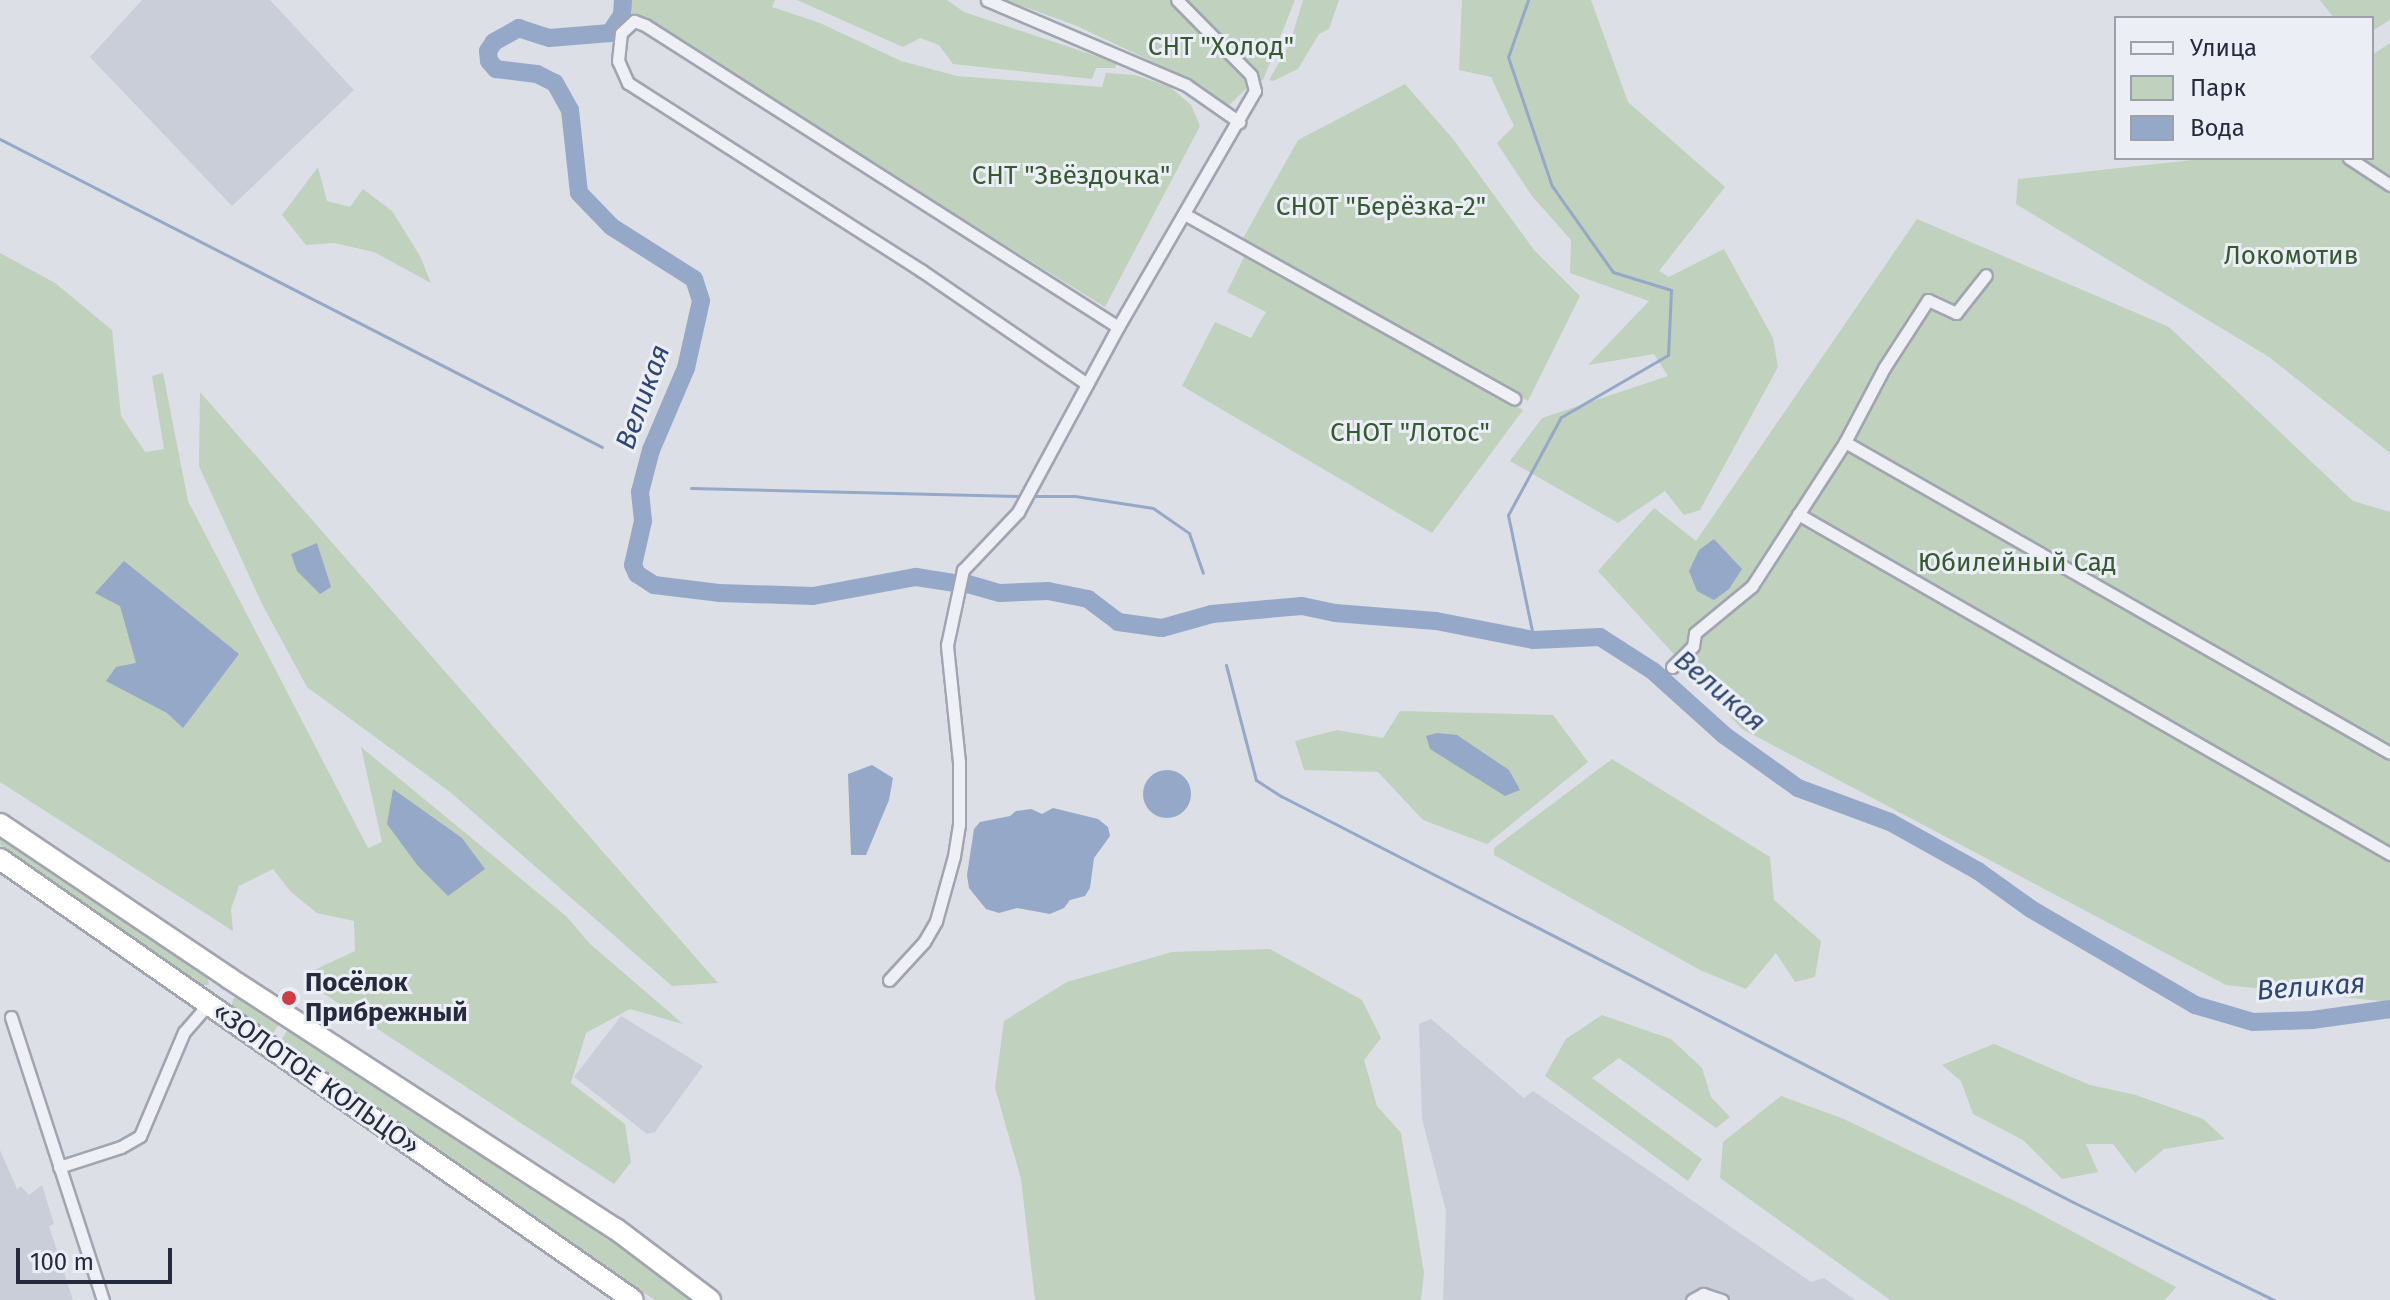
<!DOCTYPE html>
<meta charset="utf-8">
<style>
body{margin:0}
#map{position:relative;width:2390px;height:1300px;overflow:hidden;background:#dcdfe6;font-family:"Fira Sans",sans-serif}
div>[style]{position:absolute}
[style*='--x']{left:calc(var(--x)*1px);top:calc(var(--y)*1px);width:calc(var(--w)*1px);rotate:calc(var(--a)*1deg)}
.built>*{inset:0;background:#caced9}
.green>*{inset:0;background:#c0d1bd}
.water>*{inset:0;background:#95a8c8}
.round{border-radius:50%}
.stream>*{height:3px;margin:-1.5px;padding:0 1.5px;transform-origin:1.5px;border-radius:1.5px;background:#95a8c8}
.river>*{height:18px;margin:-9px;padding:0 9px;transform-origin:9px;border-radius:9px;background:#95a8c8}
.roads{filter:drop-shadow(2px 0 #a1a5b0) drop-shadow(-2px 0 #a1a5b0) drop-shadow(0 2px #a1a5b0) drop-shadow(0 -2px #a1a5b0)}
.street>*{height:11px;margin:-5.5px;padding:0 5.5px;transform-origin:5.5px;border-radius:5.5px;background:#eef0f5}
.highway>*{height:20px;margin:-10px;padding:0 10px;transform-origin:10px;border-radius:10px;background:#fff}
.dots>*{width:22px;height:22px;translate:-50% -50%;box-sizing:border-box;border:4px solid #ebeef4;border-radius:50%}
span{translate:-50% -50%;white-space:nowrap;text-align:center;line-height:1.15;-webkit-text-stroke:6px #ebeef4;paint-order:stroke}
.park-label{font-size:26px;color:#365932}
.poi-label{font-size:26px;color:#252b3d;font-weight:700}
.left{translate:0 -50%;text-align:left}
.street-label{font-size:26px;color:#252b3d}
.water-label{font-size:28px;color:#2f4672;font-style:italic}
.legend{position:absolute;left:2114px;top:16px;width:260px;height:144px;box-sizing:border-box;background:#ebeef4;border:2px solid #9ca0ab;margin:0;padding:10px 14px;list-style:none;font-size:24px;color:#252b3d}
.legend li{display:flex;align-items:center;gap:16px;height:40px}
.legend b{width:40px;border:2px solid #9ca0ab}
.scale{position:absolute;left:16px;top:1248px;width:156px;height:36px;box-sizing:border-box;border:4px solid #252b3d;border-top:0;padding-left:10px;font-size:24px;line-height:28px;white-space:nowrap;color:#252b3d;-webkit-text-stroke:6px #ebeef4;paint-order:stroke}
</style>
<div id="map">
<div class="built">
<div style="clip-path:polygon(142px 0,270px 0,354px 90px,232px 206px,90px 57px)"></div>
<div style="clip-path:polygon(621px 1016px,703px 1066px,655px 1132px,647px 1134px,574px 1077px)"></div>
<div style="clip-path:polygon(1431px 1019px,1524px 1098px,1533px 1091px,1811px 1282px,1824px 1278px,1855px 1300px,1443px 1300px,1446px 1211px,1422px 1119px,1419px 1024px)"></div>
<div style="clip-path:polygon(0 1150px,17px 1189px,21px 1186px,29px 1195px,42px 1185px,54px 1224px,49px 1226px,73px 1300px,0 1300px)"></div>
</div>
<div class="green">
<div style="clip-path:polygon(629px 0,775px 0,772px 7px,820px 23px,901px 61px,957px 76px,1102px 87px,1106px 73px,1135px 75px,1170px 87px,1191px 105px,1200px 126px,1105px 307px,632px 15px)"></div>
<div style="clip-path:polygon(797px 0,947px 0,964px 12px,1117px 63px,1115px 68px,1096px 68px,1092px 79px,953px 64px,939px 45px,920px 38px,903px 47px)"></div>
<div style="clip-path:polygon(1006px 0,1295px 0,1263px 80px,1251px 84px,1227px 107px,1187px 78px,1077px 26px)"></div>
<div style="clip-path:polygon(1303px 0,1339px 0,1329px 29px,1319px 34px,1298px 69px,1273px 81px,1269px 80px,1290px 43px)"></div>
<div style="clip-path:polygon(1462px 0,1591px 0,1628px 102px,1725px 187px,1659px 271px,1669px 277px,1724px 249px,1773px 338px,1778px 367px,1700px 510px,1684px 515px,1665px 491px,1618px 523px,1510px 461px,1542px 418px,1668px 376px,1654px 354px,1588px 365px,1649px 301px,1570px 273px,1571px 240px,1532px 196px,1497px 143px,1514px 126px,1491px 77px,1459px 70px)"></div>
<div style="clip-path:polygon(2320px 0,2390px 0,2390px 20px,2372px 31px,2372px 18px,2334px 18px)"></div>
<div style="clip-path:polygon(2390px 43px,2390px 453px,2269px 357px,2016px 204px,2018px 179px,2211px 158px,2372px 158px,2372px 55px)"></div>
<div style="clip-path:polygon(1405px 84px,1453px 139px,1534px 250px,1580px 296px,1528px 401px,1242px 240px,1298px 140px)"></div>
<div style="clip-path:polygon(318px 167px,327px 201px,350px 207px,363px 189px,392px 211px,420px 256px,431px 283px,374px 252px,334px 243px,306px 245px,282px 215px)"></div>
<div style="clip-path:polygon(1917px 219px,2169px 327px,2353px 501px,2390px 512px,2390px 1002px,2226px 985px,1742px 729px,1598px 571px,1654px 508px,1696px 541px)"></div>
<div style="clip-path:polygon(0 253px,55px 283px,112px 330px,121px 416px,145px 452px,164px 449px,152px 376px,163px 373px,188px 501px,368px 848px,382px 842px,361px 747px,566px 916px,589px 943px,683px 1024px,630px 1009px,586px 1033px,571px 1083px,625px 1124px,631px 1162px,614px 1184px,312px 986px,308px 973px,355px 951px,354px 921px,317px 913px,291px 892px,273px 869px,239px 886px,231px 909px,233px 931px,0 782px)"></div>
<div style="clip-path:polygon(1245px 255px,1523px 410px,1432px 533px,1182px 386px,1215px 322px,1251px 338px,1266px 312px,1227px 292px)"></div>
<div style="clip-path:polygon(200px 392px,718px 983px,672px 986px,450px 792px,307px 687px,262px 604px,199px 466px)"></div>
<div style="clip-path:polygon(1400px 711px,1553px 715px,1588px 762px,1487px 844px,1423px 820px,1378px 772px,1304px 770px,1295px 741px,1337px 730px,1383px 738px)"></div>
<div style="clip-path:polygon(1612px 759px,1770px 857px,1774px 900px,1821px 941px,1815px 977px,1795px 982px,1776px 953px,1746px 989px,1700px 970px,1494px 855px,1494px 848px)"></div>
<div style="clip-path:polygon(0 834px,208px 979px,209px 985px,203px 985px,0 845px)"></div>
<div style="clip-path:polygon(1270px 949px,1362px 1000px,1381px 1038px,1364px 1060px,1377px 1106px,1401px 1133px,1424px 1273px,1421px 1300px,1035px 1300px,1021px 1179px,995px 1088px,1004px 1021px,1067px 982px,1172px 952px)"></div>
<div style="clip-path:polygon(238px 996px,280px 1022px,271px 1037px,231px 1011px,233px 999px)"></div>
<div style="clip-path:polygon(1602px 1015px,1671px 1039px,1702px 1068px,1711px 1097px,1730px 1117px,1716px 1128px,1619px 1058px,1592px 1078px,1702px 1159px,1688px 1181px,1545px 1076px,1566px 1039px)"></div>
<div style="clip-path:polygon(288px 1029px,577px 1214px,693px 1300px,655px 1300px,559px 1239px,280px 1042px)"></div>
<div style="clip-path:polygon(1994px 1044px,2090px 1085px,2136px 1095px,2203px 1119px,2225px 1139px,2164px 1149px,2135px 1173px,2113px 1144px,2086px 1144px,2098px 1172px,2062px 1179px,2023px 1140px,1973px 1114px,1961px 1081px,1942px 1065px)"></div>
<div style="clip-path:polygon(1781px 1096px,1844px 1119px,2025px 1206px,2176px 1287px,2165px 1300px,1890px 1300px,1720px 1178px,1723px 1142px)"></div>
</div>
<div class="water">
<div style="clip-path:polygon(1714px 539px,1742px 569px,1729px 589px,1714px 600px,1697px 591px,1689px 571px,1699px 550px)"></div>
<div style="clip-path:polygon(317px 543px,331px 587px,320px 594px,297px 571px,291px 554px)"></div>
<div style="clip-path:polygon(124px 561px,239px 654px,183px 728px,167px 713px,106px 681px,116px 667px,136px 663px,120px 606px,95px 593px)"></div>
<div style="clip-path:polygon(1437px 733px,1457px 735px,1509px 770px,1520px 790px,1505px 796px,1430px 749px,1426px 736px)"></div>
<div style="clip-path:polygon(872px 765px,893px 778px,889px 800px,866px 855px,851px 855px,848px 774px)"></div>
<div class="round" style="left:1143px;top:770px;width:48px;height:48px"></div>
<div style="clip-path:polygon(393px 789px,462px 838px,485px 869px,448px 896px,418px 866px,387px 824px)"></div>
<div style="clip-path:polygon(1053px 808px,1098px 819px,1108px 827px,1110px 836px,1094px 858px,1090px 888px,1085px 896px,1070px 900px,1064px 908px,1050px 914px,1017px 908px,999px 913px,986px 909px,969px 888px,967px 875px,974px 829px,980px 822px,1010px 816px,1016px 811px,1031px 809px,1042px 814px)"></div>
</div>
<div class="stream">
<div style="--x:1528;--y:0;--w:60;--a:109.3"></div>
<div style="--x:1508;--y:57;--w:136;--a:71.2"></div>
<div style="--x:1552;--y:186;--w:105;--a:54.7"></div>
<div style="--x:1613;--y:272;--w:61;--a:17.2"></div>
<div style="--x:1671;--y:290;--w:65;--a:92.6"></div>
<div style="--x:1668;--y:355;--w:124;--a:149.9"></div>
<div style="--x:1561;--y:417;--w:111;--a:118.4"></div>
<div style="--x:1508;--y:515;--w:128;--a:78.3"></div>
<div style="--x:0;--y:139;--w:676;--a:27.1"></div>
<div style="--x:691;--y:488;--w:334;--a:1.4"></div>
<div style="--x:1032;--y:496;--w:43;--a:0"></div>
<div style="--x:1075;--y:496;--w:79;--a:8.7"></div>
<div style="--x:1153;--y:508;--w:44;--a:34.8"></div>
<div style="--x:1189;--y:533;--w:42;--a:70.7"></div>
<div style="--x:1226;--y:665;--w:119;--a:75.4"></div>
<div style="--x:1256;--y:780;--w:30;--a:33"></div>
<div style="--x:1281;--y:796;--w:890;--a:27.14"></div>
<div style="--x:2073;--y:1202;--w:224;--a:26"></div>
</div>
<div class="river">
<div style="--x:623;--y:0;--w:15;--a:94"></div>
<div style="--x:622;--y:15;--w:22;--a:124"></div>
<div style="--x:610;--y:33;--w:61;--a:175.3"></div>
<div style="--x:549;--y:38;--w:32;--a:-162"></div>
<div style="--x:519;--y:28;--w:29;--a:151"></div>
<div style="--x:494;--y:42;--w:11;--a:124"></div>
<div style="--x:488;--y:51;--w:10;--a:84"></div>
<div style="--x:489;--y:61;--w:11;--a:49"></div>
<div style="--x:496;--y:69;--w:41;--a:7"></div>
<div style="--x:537;--y:74;--w:20;--a:27"></div>
<div style="--x:555;--y:83;--w:31;--a:61"></div>
<div style="--x:570;--y:110;--w:83;--a:83.8"></div>
<div style="--x:579;--y:193;--w:47;--a:45.9"></div>
<div style="--x:612;--y:227;--w:97;--a:32.4"></div>
<div style="--x:694;--y:279;--w:23;--a:72"></div>
<div style="--x:701;--y:301;--w:69;--a:102.6"></div>
<div style="--x:686;--y:368;--w:89;--a:113.1"></div>
<div style="--x:651;--y:450;--w:43;--a:104.7"></div>
<div style="--x:640;--y:492;--w:29;--a:84"></div>
<div style="--x:643;--y:521;--w:45;--a:102.8"></div>
<div style="--x:633;--y:565;--w:10;--a:66"></div>
<div style="--x:637;--y:574;--w:20;--a:33"></div>
<div style="--x:654;--y:585;--w:65;--a:7"></div>
<div style="--x:719;--y:593;--w:94;--a:1.8"></div>
<div style="--x:813;--y:596;--w:105;--a:-10.5"></div>
<div style="--x:916;--y:577;--w:38;--a:9"></div>
<div style="--x:968;--y:584;--w:33;--a:16"></div>
<div style="--x:1000;--y:593;--w:48;--a:-2.4"></div>
<div style="--x:1048;--y:591;--w:41;--a:11.3"></div>
<div style="--x:1088;--y:599;--w:38;--a:37"></div>
<div style="--x:1118;--y:622;--w:44;--a:7.8"></div>
<div style="--x:1162;--y:628;--w:52;--a:-15.6"></div>
<div style="--x:1212;--y:614;--w:90;--a:-5.1"></div>
<div style="--x:1302;--y:606;--w:34;--a:12"></div>
<div style="--x:1335;--y:613;--w:101;--a:4.5"></div>
<div style="--x:1436;--y:621;--w:100;--a:11"></div>
<div style="--x:1534;--y:640;--w:66;--a:-2.6"></div>
<div style="--x:1600;--y:637;--w:63;--a:32.7"></div>
<div style="--x:1653;--y:671;--w:96;--a:42"></div>
<div style="--x:1724;--y:735;--w:91;--a:35.6"></div>
<div style="--x:1798;--y:788;--w:98;--a:20.3"></div>
<div style="--x:1890;--y:822;--w:101;--a:29.1"></div>
<div style="--x:1978;--y:871;--w:65;--a:35.6"></div>
<div style="--x:2031;--y:909;--w:190;--a:30.3"></div>
<div style="--x:2195;--y:1005;--w:60;--a:16.3"></div>
<div style="--x:2253;--y:1022;--w:59;--a:-1.9"></div>
<div style="--x:2312;--y:1020;--w:79;--a:-8"></div>
</div>
<div class="roads">
<div class="street">
<div style="--x:987;--y:0;--w:216;--a:23.1"></div>
<div style="--x:1186;--y:85;--w:65;--a:34.9"></div>
<div style="--x:2349;--y:158;--w:49;--a:33.4"></div>
<div style="--x:1186;--y:215;--w:376;--a:29.2"></div>
<div style="--x:1087;--y:384;--w:200;--a:-145.6"></div>
<div style="--x:922;--y:271;--w:349;--a:-147.4"></div>
<div style="--x:628;--y:83;--w:24;--a:-114"></div>
<div style="--x:618;--y:61;--w:28;--a:-84"></div>
<div style="--x:621;--y:33;--w:18;--a:-43"></div>
<div style="--x:634;--y:21;--w:12;--a:20"></div>
<div style="--x:645;--y:25;--w:561;--a:32.56"></div>
<div style="--x:1845;--y:442;--w:627;--a:29.71"></div>
<div style="--x:1798;--y:514;--w:683;--a:29.87"></div>
<div style="--x:1672;--y:667;--w:30;--a:-45"></div>
<div style="--x:1693;--y:646;--w:13;--a:-81"></div>
<div style="--x:1695;--y:633;--w:74;--a:-39.5"></div>
<div style="--x:1752;--y:586;--w:171;--a:-57.1"></div>
<div style="--x:1845;--y:442;--w:84;--a:-62.2"></div>
<div style="--x:1884;--y:368;--w:81;--a:-57.1"></div>
<div style="--x:1928;--y:300;--w:31;--a:25"></div>
<div style="--x:1956;--y:313;--w:48;--a:-51.7"></div>
<div style="--x:889;--y:980;--w:52;--a:-47.4"></div>
<div style="--x:924;--y:942;--w:24;--a:-60"></div>
<div style="--x:936;--y:921;--w:67;--a:-74.5"></div>
<div style="--x:954;--y:856;--w:31;--a:-81"></div>
<div style="--x:959;--y:825;--w:63;--a:-90"></div>
<div style="--x:959;--y:762;--w:118;--a:-95.9"></div>
<div style="--x:947;--y:645;--w:77;--a:-78"></div>
<div style="--x:963;--y:570;--w:80;--a:-46.5"></div>
<div style="--x:1018;--y:512;--w:210;--a:-61.6"></div>
<div style="--x:1118;--y:327;--w:273;--a:-59.9"></div>
<div style="--x:1255;--y:91;--w:16;--a:-104"></div>
<div style="--x:1251;--y:75;--w:105;--a:-134.6"></div>
<div style="--x:11;--y:1017;--w:298;--a:72"></div>
<div style="--x:59;--y:1167;--w:65;--a:-17.9"></div>
<div style="--x:121;--y:1147;--w:22;--a:-30"></div>
<div style="--x:140;--y:1136;--w:113;--a:-67.1"></div>
<div style="--x:184;--y:1032;--w:37;--a:-49"></div>
<div style="--x:1692;--y:1300;--w:13;--a:-29"></div>
<div style="--x:1703;--y:1294;--w:20;--a:18"></div>
</div>
<div class="highway">
<div style="--x:0;--y:824;--w:276;--a:33.9"></div>
<div style="--x:229;--y:978;--w:461;--a:33"></div>
<div style="--x:616;--y:1229;--w:118;--a:37.1"></div>
<div style="--x:0;--y:859;--w:771;--a:34.86"></div>
</div>
</div>
<div class="dots">
<div style="left:289px;top:998px;background:#d13b42"></div>
</div>
<div class="park-label">
<span style="left:1221px;top:47px">СНТ "Холод"</span>
<span style="left:1071px;top:176px">СНТ "Звёздочка"</span>
<span style="left:1381px;top:207px">СНОТ "Берёзка-2"</span>
<span style="left:2291px;top:256px">Локомотив</span>
<span style="left:1410px;top:433px">СНОТ "Лотос"</span>
<span style="left:2017px;top:563px">Юбилейный Сад</span>
</div>
<div class="poi-label">
<span class="left" style="left:305px;top:998px">Посёлок<br>Прибрежный</span>
</div>
<div class="street-label">
<span style="left:316px;top:1079px;rotate:35deg">«ЗОЛОТОЕ КОЛЬЦО»</span>
</div>
<div class="water-label">
<span style="left:643px;top:397px;rotate:-70deg">Великая</span>
<span style="left:1720px;top:691px;rotate:40deg">Великая</span>
<span style="left:2311px;top:987px;rotate:-4deg">Великая</span>
</div>
<ul class="legend">
<li><b style="height:10px;background:#eef0f5"></b>Улица</li>
<li><b style="height:22px;background:#c0d1bd"></b>Парк</li>
<li><b style="height:22px;background:#95a8c8"></b>Вода</li>
</ul>
<div class="scale">100 m</div>
</div>
